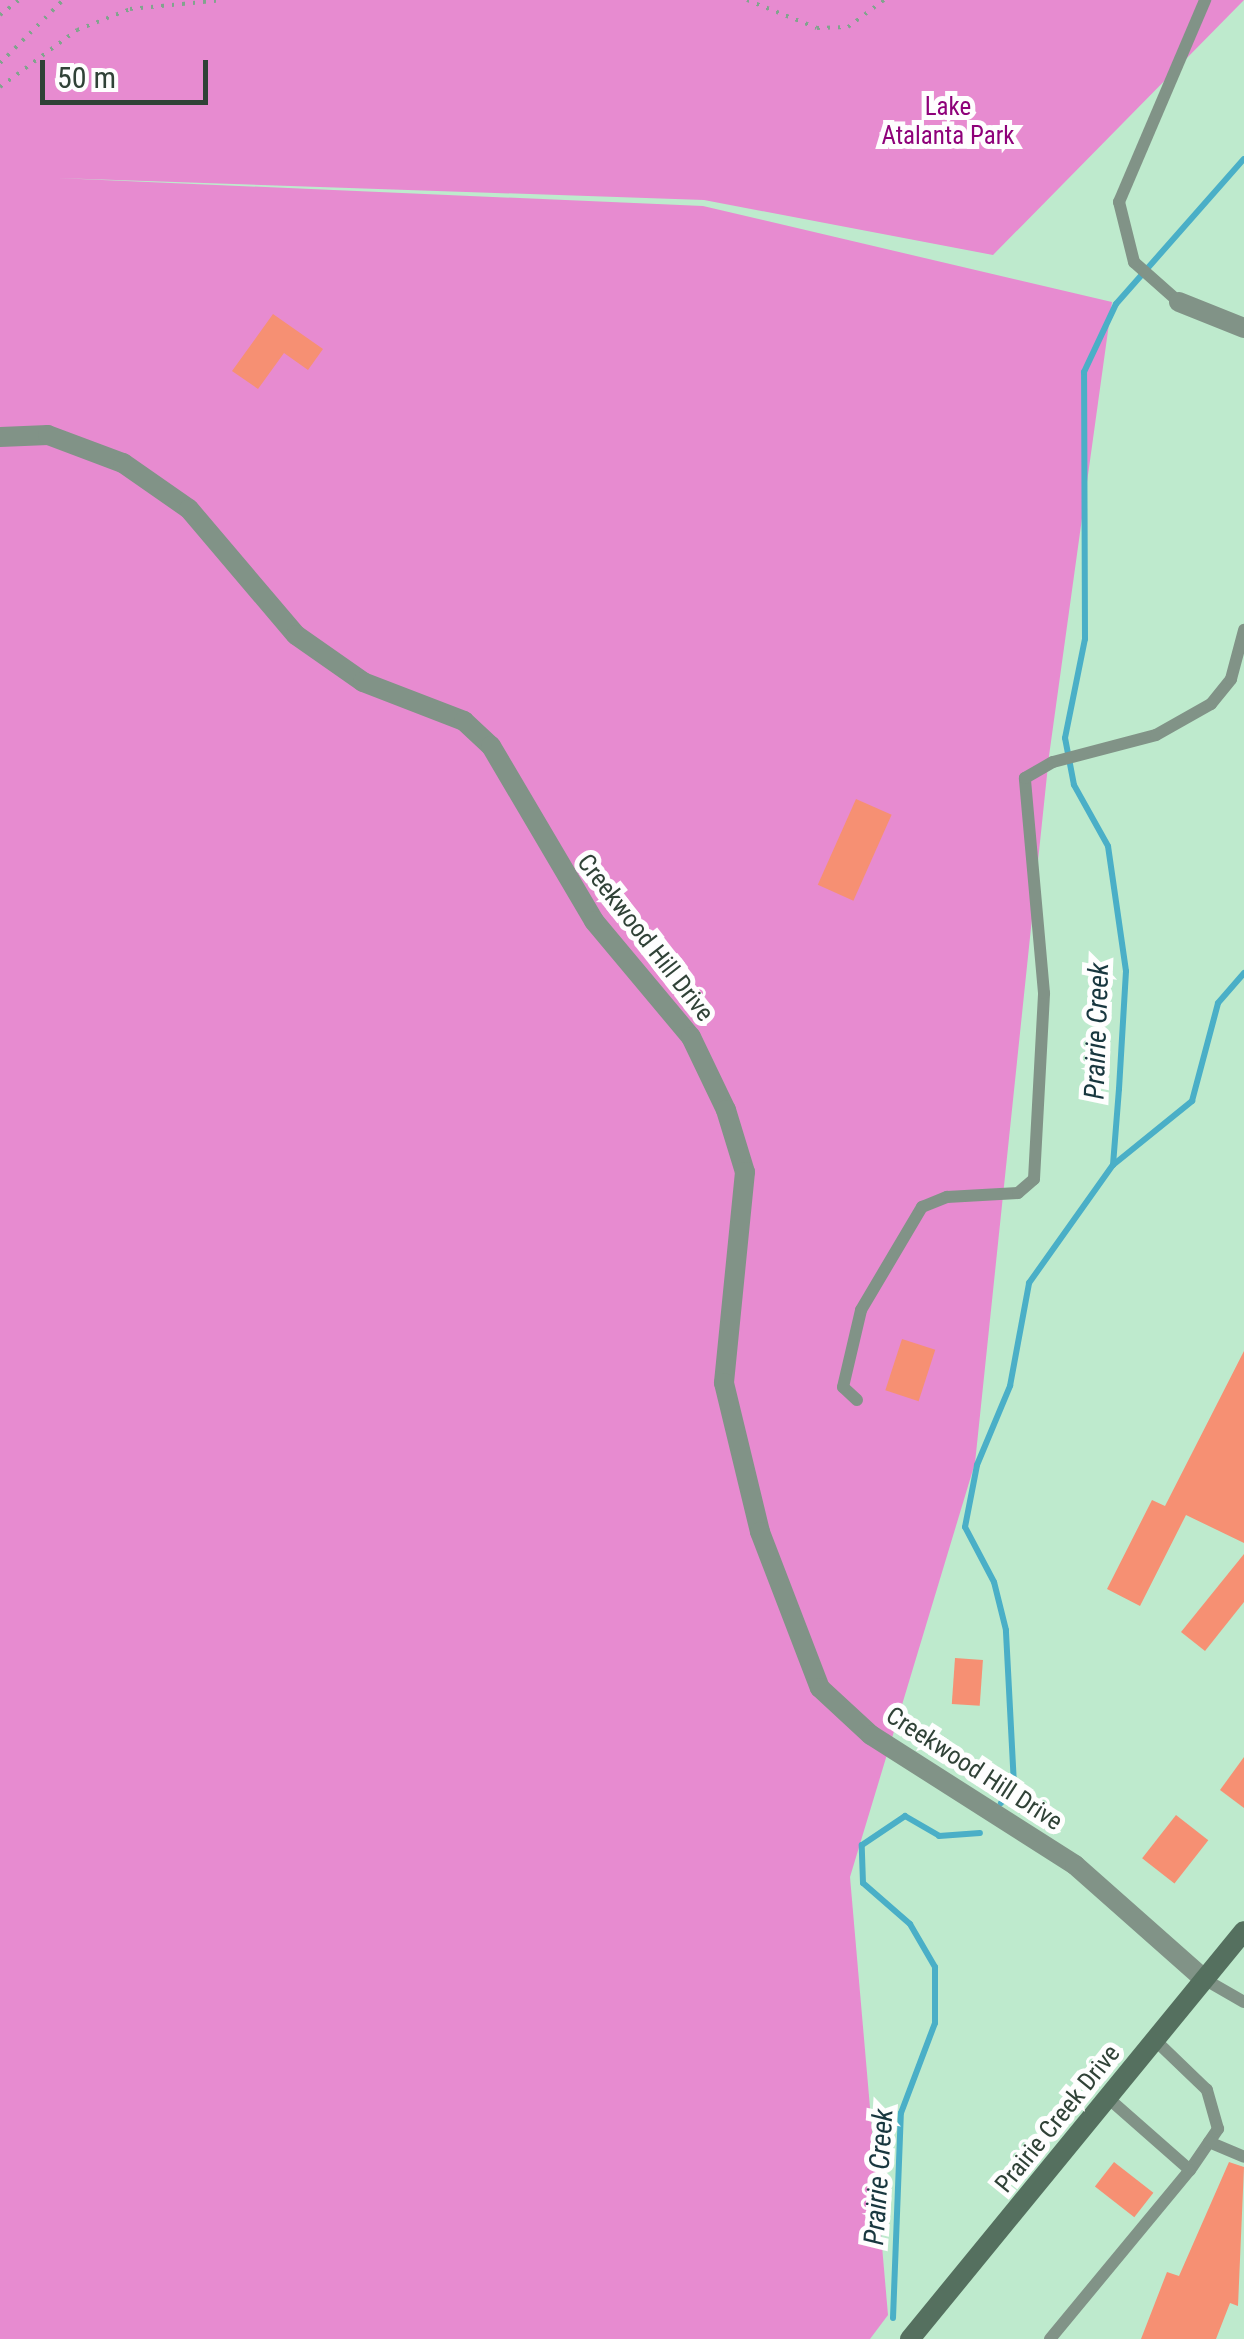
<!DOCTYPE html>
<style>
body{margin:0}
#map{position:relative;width:1244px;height:2339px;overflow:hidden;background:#beeacd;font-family:"Roboto Condensed",sans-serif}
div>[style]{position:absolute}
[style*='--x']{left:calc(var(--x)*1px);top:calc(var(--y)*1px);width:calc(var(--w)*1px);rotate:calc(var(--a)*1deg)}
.green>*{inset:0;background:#e78bd0}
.stream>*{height:6px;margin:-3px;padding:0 3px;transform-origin:3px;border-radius:3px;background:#4aafc7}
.building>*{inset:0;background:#f69073;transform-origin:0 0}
.path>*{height:4px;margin-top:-2px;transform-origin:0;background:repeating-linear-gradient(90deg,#82a38e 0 2.5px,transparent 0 10.5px)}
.lane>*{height:12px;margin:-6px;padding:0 6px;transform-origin:6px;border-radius:6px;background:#819387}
.street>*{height:20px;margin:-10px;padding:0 10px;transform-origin:10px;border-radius:10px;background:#819387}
.secondary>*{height:20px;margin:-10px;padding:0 10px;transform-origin:10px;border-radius:10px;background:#55705f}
span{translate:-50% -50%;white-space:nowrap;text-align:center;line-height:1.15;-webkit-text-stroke:10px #fefefe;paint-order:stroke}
.park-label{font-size:25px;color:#8e0179}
.street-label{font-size:25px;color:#304237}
.water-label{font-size:28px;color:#18373f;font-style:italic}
.scale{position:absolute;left:40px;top:60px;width:168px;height:45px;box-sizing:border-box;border:5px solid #304237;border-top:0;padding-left:12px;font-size:30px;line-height:35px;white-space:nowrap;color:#304237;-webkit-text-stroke:8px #fefefe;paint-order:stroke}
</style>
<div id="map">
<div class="green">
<div style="clip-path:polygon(0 0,1244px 0,993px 255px,704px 200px,57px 178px,703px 206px,1112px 302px,1049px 756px,975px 1463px,850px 1877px,888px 2315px,870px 2339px,0 2339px)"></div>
</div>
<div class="stream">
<div style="--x:1113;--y:1165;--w:102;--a:-39"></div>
<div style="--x:1192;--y:1101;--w:101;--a:-75.1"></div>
<div style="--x:1218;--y:1003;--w:40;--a:-49"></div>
<div style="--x:1001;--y:1803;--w:22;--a:-54"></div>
<div style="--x:1014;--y:1785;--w:155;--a:-93"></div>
<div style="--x:1006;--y:1630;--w:49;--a:-104"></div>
<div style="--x:994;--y:1582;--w:62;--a:-117.8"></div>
<div style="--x:965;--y:1527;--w:63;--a:-79"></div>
<div style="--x:977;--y:1465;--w:86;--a:-67.3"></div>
<div style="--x:1010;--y:1386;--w:105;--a:-79.5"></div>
<div style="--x:1029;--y:1283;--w:145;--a:-54.6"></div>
<div style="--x:1113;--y:1165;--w:76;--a:-85.5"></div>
<div style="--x:1119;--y:1089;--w:118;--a:-86.6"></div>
<div style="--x:1126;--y:971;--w:126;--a:-98.2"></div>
<div style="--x:1108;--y:846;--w:70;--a:-119.1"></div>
<div style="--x:1074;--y:785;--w:48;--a:-100.8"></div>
<div style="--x:1065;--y:738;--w:101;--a:-78.6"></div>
<div style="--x:1085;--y:639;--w:267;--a:-90.2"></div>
<div style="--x:1084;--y:372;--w:75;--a:-64.8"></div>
<div style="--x:1116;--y:304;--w:193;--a:-48.6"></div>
<div style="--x:893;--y:2318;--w:205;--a:-87.8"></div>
<div style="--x:901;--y:2113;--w:96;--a:-69.3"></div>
<div style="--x:935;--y:2023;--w:56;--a:-90"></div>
<div style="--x:935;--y:1967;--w:50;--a:-120.2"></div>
<div style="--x:910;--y:1924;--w:62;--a:-138.9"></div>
<div style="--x:863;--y:1883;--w:38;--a:-92"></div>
<div style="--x:862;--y:1845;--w:52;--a:-34"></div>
<div style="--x:905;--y:1816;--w:39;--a:30"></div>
<div style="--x:939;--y:1836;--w:41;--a:-4.2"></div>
</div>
<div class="building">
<div style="clip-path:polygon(273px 314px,323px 349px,308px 370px,284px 353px,258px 389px,232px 371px)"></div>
<div style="left:856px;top:799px;width:39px;height:94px;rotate:24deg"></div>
<div style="left:902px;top:1339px;width:35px;height:54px;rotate:18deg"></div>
<div style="clip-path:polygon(1244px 1351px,1244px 1543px,1186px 1515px,1140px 1606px,1107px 1589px,1152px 1500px,1165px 1506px)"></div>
<div style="clip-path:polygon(1244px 1554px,1244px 1602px,1205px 1651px,1181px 1632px)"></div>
<div style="left:955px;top:1658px;width:28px;height:46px;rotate:4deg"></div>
<div style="clip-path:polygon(1244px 1757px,1244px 1808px,1220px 1790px)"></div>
<div style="left:1176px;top:1815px;width:41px;height:55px;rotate:38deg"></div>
<div style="left:1114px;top:2162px;width:50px;height:31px;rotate:38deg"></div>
<div style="clip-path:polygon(1229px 2162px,1244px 2167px,1238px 2306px,1230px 2303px,1216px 2339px,1141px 2339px,1167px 2272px,1179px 2276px)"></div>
</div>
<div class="path">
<div style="--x:747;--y:0;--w:75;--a:21.8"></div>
<div style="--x:817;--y:28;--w:31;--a:-2"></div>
<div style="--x:848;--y:27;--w:45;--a:-36.9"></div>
<div style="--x:0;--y:15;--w:24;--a:-38"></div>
<div style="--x:0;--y:63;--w:89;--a:-45"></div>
<div style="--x:0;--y:87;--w:96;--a:-36.5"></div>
<div style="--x:77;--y:30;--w:57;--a:-21.6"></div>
<div style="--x:130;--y:9;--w:94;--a:-5.5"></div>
</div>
<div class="lane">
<div style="--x:1179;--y:302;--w:60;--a:-138.4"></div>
<div style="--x:1134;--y:262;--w:62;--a:-104"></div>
<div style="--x:1119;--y:202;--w:220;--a:-66.9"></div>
<div style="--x:857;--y:1400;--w:19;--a:-137"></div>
<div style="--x:843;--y:1387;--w:79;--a:-76.8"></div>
<div style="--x:861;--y:1310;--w:120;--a:-59.4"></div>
<div style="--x:922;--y:1207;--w:27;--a:-22"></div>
<div style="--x:947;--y:1197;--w:71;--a:-3.2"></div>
<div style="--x:1018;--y:1193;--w:21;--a:-41"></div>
<div style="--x:1034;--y:1179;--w:186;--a:-86.9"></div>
<div style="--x:1044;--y:993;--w:216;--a:-95.1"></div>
<div style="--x:1025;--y:778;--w:32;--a:-30"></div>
<div style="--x:1053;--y:762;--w:106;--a:-14.7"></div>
<div style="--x:1156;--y:735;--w:63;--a:-29.4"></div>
<div style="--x:1211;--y:704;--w:32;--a:-51"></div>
<div style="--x:1231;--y:679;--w:51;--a:-75.1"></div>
<div style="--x:1204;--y:1979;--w:46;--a:29.9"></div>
<div style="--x:1108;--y:2098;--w:109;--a:41.3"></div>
<div style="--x:1190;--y:2170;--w:50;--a:-55.7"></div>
<div style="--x:1218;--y:2129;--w:41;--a:-105.8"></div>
<div style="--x:1207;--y:2090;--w:72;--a:-136.1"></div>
<div style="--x:1209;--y:2142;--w:38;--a:23"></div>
<div style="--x:1050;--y:2339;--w:219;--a:-50.4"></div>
</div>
<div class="street">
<div style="--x:1179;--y:302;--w:70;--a:21.8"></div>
<div style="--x:0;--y:437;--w:48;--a:-2.4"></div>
<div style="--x:48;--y:435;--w:80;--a:20.5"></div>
<div style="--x:123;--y:463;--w:80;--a:34.9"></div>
<div style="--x:189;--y:509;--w:165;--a:49.7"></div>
<div style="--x:296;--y:635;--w:82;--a:35"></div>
<div style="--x:363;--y:682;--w:108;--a:21.1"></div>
<div style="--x:464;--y:721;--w:37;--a:43"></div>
<div style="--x:491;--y:746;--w:203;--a:59.5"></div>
<div style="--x:594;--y:921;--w:151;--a:50.1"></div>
<div style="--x:691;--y:1037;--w:81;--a:64.4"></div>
<div style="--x:726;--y:1110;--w:65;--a:73"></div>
<div style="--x:745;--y:1172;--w:212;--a:95.7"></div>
<div style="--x:724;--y:1383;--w:153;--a:76.4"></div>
<div style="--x:760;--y:1532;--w:167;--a:69"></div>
<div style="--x:820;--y:1688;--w:69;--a:42.7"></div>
<div style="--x:871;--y:1735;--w:242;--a:32.5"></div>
<div style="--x:1075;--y:1865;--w:172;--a:41.5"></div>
</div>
<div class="secondary">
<div style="--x:910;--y:2339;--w:527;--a:-50.7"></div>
</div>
<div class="park-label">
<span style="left:948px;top:122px">Lake<br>Atalanta Park</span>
</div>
<div class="street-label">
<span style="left:645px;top:938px;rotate:52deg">Creekwood Hill Drive</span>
<span style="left:974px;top:1769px;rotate:33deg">Creekwood Hill Drive</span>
<span style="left:1058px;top:2119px;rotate:-51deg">Prairie Creek Drive</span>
</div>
<div class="water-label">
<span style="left:1097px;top:1031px;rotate:-88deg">Prairie Creek</span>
<span style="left:879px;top:2177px;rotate:-86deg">Prairie Creek</span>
</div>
<div class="scale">50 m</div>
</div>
